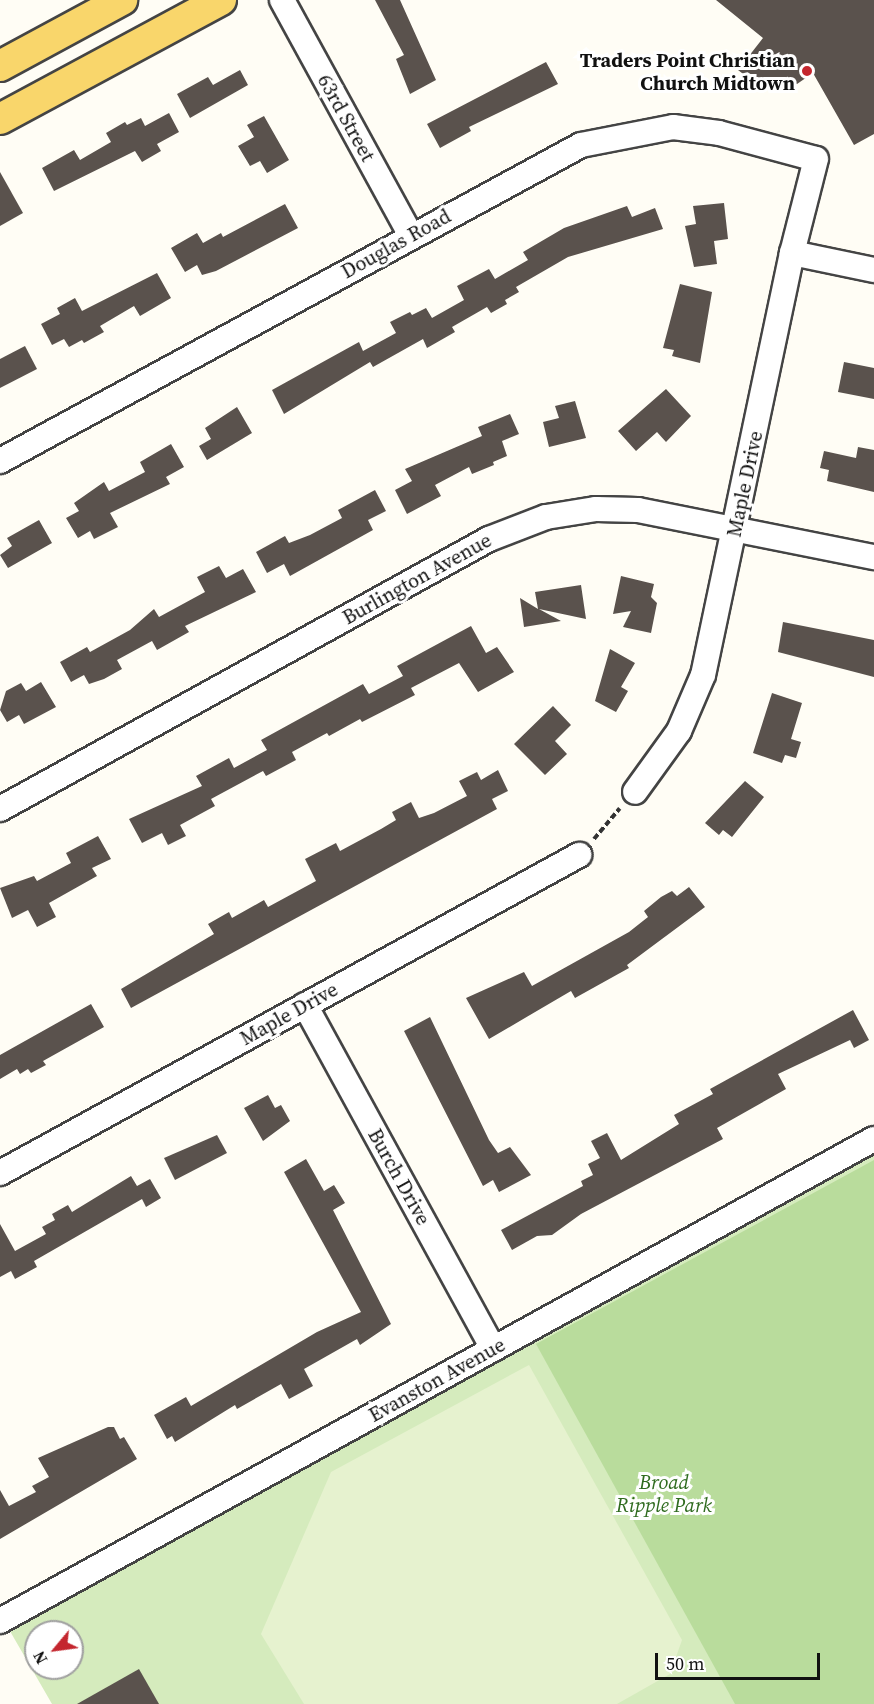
<!DOCTYPE html>
<style>
body{margin:0}
#map{position:relative;width:874px;height:1704px;overflow:hidden;background:#fffdf5;font-family:"Source Serif 4",serif}
div>[style]{position:absolute}
[style*='--x']{left:calc(var(--x)*1px);top:calc(var(--y)*1px);width:calc(var(--w)*1px);rotate:calc(var(--a)*1deg)}
.green>*{inset:0;background:#d5ebbd}
.forest>*{inset:0;background:#b9dc9c}
.pitch>*{inset:0;background:#e6f2cf}
.building>*{inset:0;background:#5a524d}
.path>*{height:4px;margin-top:-2px;transform-origin:0;background:repeating-linear-gradient(90deg,#333 0 6px,transparent 0 9px)}
.roads{filter:drop-shadow(2px 0 #444) drop-shadow(-2px 0 #444) drop-shadow(0 2px #444) drop-shadow(0 -2px #444)}
.minor>*{height:24px;margin:-12px;padding:0 12px;transform-origin:12px;border-radius:12px;background:#fff}
.major>*{height:30px;margin:-15px;padding:0 15px;transform-origin:15px;border-radius:15px;background:#f9d66b}
.dots>*{width:16px;height:16px;translate:-50% -50%;box-sizing:border-box;border:3px solid #fff;border-radius:50%}
span{translate:-50% -50%;white-space:nowrap;text-align:center;line-height:1.15;-webkit-text-stroke:6px #fff;paint-order:stroke}
.poi-label{font-size:20px;color:#111;font-weight:700}
.right{translate:-100% -50%;text-align:right}
.street-label{font-size:20px;color:#111}
.park-label{font-size:20px;color:#2f6b1f;font-style:italic}
.north{position:absolute;left:24px;top:1620px;width:60px;height:60px;box-sizing:border-box;background:#fff;border:2px solid #a0a0a0;border-radius:50%;rotate:241deg;font-size:16px;font-weight:700;line-height:24px;text-align:center;color:#111}
.north::after{content:'';display:block;margin:auto;width:21px;height:27px;background:#c4262e;clip-path:polygon(50% 0,100% 100%,50% 72%,0 100%)}
.scale{position:absolute;left:655px;top:1653px;width:165px;height:27px;box-sizing:border-box;border:3px solid #111;border-top:0;padding-left:8px;font-size:18px;line-height:21px;white-space:nowrap;color:#111;-webkit-text-stroke:4px #fff;paint-order:stroke}
</style>
<div id="map">
<div class="green">
<div style="clip-path:polygon(evenodd,874px 1138px,874px 1704px,52px 1704px,3px 1619px,874px 1138px,36px 1632px,72px 1632px,72px 1668px,36px 1668px,36px 1632px)"></div>
</div>
<div class="forest">
<div style="clip-path:polygon(874px 1160px,874px 1704px,735px 1704px,536px 1344px)"></div>
</div>
<div class="pitch">
<div style="clip-path:polygon(529px 1365px,682px 1640px,670px 1674px,617px 1704px,304px 1704px,261px 1634px,331px 1472px)"></div>
</div>
<div class="building">
<div style="clip-path:polygon(375px 0,400px 0,436px 80px,410px 94px,396px 59px,404px 55px)"></div>
<div style="clip-path:polygon(716px 0,874px 0,874px 134px,854px 145px,813px 73px,797px 84px,760px 87px,738px 70px,763px 38px)"></div>
<div style="clip-path:polygon(546px 62px,558px 84px,469px 127px,471px 131px,440px 148px,427px 124px)"></div>
<div style="clip-path:polygon(240px 70px,248px 85px,190px 118px,177px 94px,208px 77px,213px 85px)"></div>
<div style="clip-path:polygon(169px 113px,179px 132px,157px 144px,161px 151px,142px 162px,135px 151px,54px 191px,42px 168px,74px 150px,80px 160px,111px 142px,106px 133px,125px 122px,127px 125px,141px 118px,145px 126px)"></div>
<div style="clip-path:polygon(264px 116px,289px 160px,267px 173px,260px 161px,250px 166px,238px 146px,254px 137px,247px 125px)"></div>
<div style="clip-path:polygon(0 172px,23px 213px,0 226px)"></div>
<div style="clip-path:polygon(724px 203px,728px 239px,714px 241px,717px 264px,694px 267px,685px 226px,696px 224px,693px 206px)"></div>
<div style="clip-path:polygon(285px 204px,298px 228px,216px 271px,202px 275px,197px 265px,185px 272px,171px 248px,197px 233px,203px 243px,221px 233px,223px 237px)"></div>
<div style="clip-path:polygon(627px 206px,632px 217px,655px 208px,663px 229px,568px 257px,516px 287px,519px 292px,505px 300px,507px 304px,491px 313px,487px 307px,452px 327px,455px 332px,427px 348px,423px 339px,373px 367px,370px 362px,284px 414px,272px 390px,359px 342px,363px 351px,396px 333px,390px 322px,410px 312px,412px 315px,426px 308px,432px 318px,464px 300px,457px 286px,489px 269px,495px 279px,528px 260px,523px 252px,564px 228px)"></div>
<div style="clip-path:polygon(157px 273px,171px 298px,140px 316px,134px 306px,100px 326px,104px 332px,84px 343px,82px 340px,69px 347px,64px 339px,52px 345px,41px 324px,60px 314px,57px 308px,75px 298px,82px 311px)"></div>
<div style="clip-path:polygon(680px 284px,712px 292px,700px 363px,672px 356px,674px 350px,663px 348px)"></div>
<div style="clip-path:polygon(25px 346px,37px 369px,0 388px,0 359px)"></div>
<div style="clip-path:polygon(844px 362px,874px 368px,874px 399px,838px 392px)"></div>
<div style="clip-path:polygon(666px 389px,691px 416px,666px 442px,657px 432px,636px 451px,618px 431px)"></div>
<div style="clip-path:polygon(575px 401px,586px 438px,549px 447px,543px 422px,559px 418px,555px 406px)"></div>
<div style="clip-path:polygon(237px 407px,252px 433px,207px 460px,199px 446px,211px 439px,205px 428px)"></div>
<div style="clip-path:polygon(510px 414px,519px 434px,502px 441px,507px 456px,493px 462px,494px 465px,472px 474px,469px 467px,435px 485px,441px 496px,407px 514px,395px 490px,412px 481px,405px 469px,482px 436px,478px 427px)"></div>
<div style="clip-path:polygon(171px 444px,184px 467px,166px 477px,170px 484px,110px 513px,118px 527px,94px 539px,90px 531px,78px 538px,66px 518px,79px 511px,74px 503px,104px 482px,109px 491px,145px 472px,140px 462px)"></div>
<div style="clip-path:polygon(858px 447px,874px 450px,874px 492px,827px 481px,829px 470px,820px 468px,824px 451px,856px 458px)"></div>
<div style="clip-path:polygon(375px 490px,386px 511px,368px 520px,373px 530px,290px 576px,284px 564px,267px 573px,256px 552px,285px 536px,289px 543px,310px 535px,342px 518px,338px 510px)"></div>
<div style="clip-path:polygon(39px 520px,52px 543px,8px 568px,0 555px,12px 546px,7px 538px)"></div>
<div style="clip-path:polygon(219px 566px,226px 578px,243px 569px,256px 592px,185px 626px,189px 632px,157px 650px,152px 641px,117px 660px,122px 669px,104px 679px,89px 684px,84px 675px,71px 682px,60px 662px,87px 647px,90px 652px,130px 630px,154px 609px,159px 617px,205px 592px,197px 577px)"></div>
<div style="clip-path:polygon(621px 576px,654px 584px,651px 597px,657px 603px,651px 633px,623px 627px,631px 611px,613px 614px)"></div>
<div style="clip-path:polygon(581px 585px,586px 619px,539px 609px,561px 621px,524px 627px,520px 598px,538px 609px,535px 592px)"></div>
<div style="clip-path:polygon(783px 622px,874px 640px,874px 677px,778px 652px)"></div>
<div style="clip-path:polygon(471px 626px,486px 653px,497px 647px,514px 672px,478px 692px,459px 663px,411px 688px,415px 695px,362px 722px,360px 719px,329px 736px,327px 733px,292px 752px,296px 760px,266px 776px,263px 771px,211px 799px,215px 806px,180px 825px,186px 836px,168px 845px,162px 833px,142px 843px,129px 819px,202px 786px,196px 776px,229px 758px,234px 768px,267px 750px,261px 740px,363px 684px,369px 694px,403px 676px,397px 666px)"></div>
<div style="clip-path:polygon(610px 649px,635px 663px,621px 687px,628px 691px,616px 712px,595px 701px)"></div>
<div style="clip-path:polygon(41px 682px,56px 707px,24px 724px,19px 715px,7px 722px,0 710px,6px 691px,21px 683px,26px 691px)"></div>
<div style="clip-path:polygon(772px 693px,802px 703px,791px 739px,801px 742px,796px 758px,785px 755px,782px 763px,753px 753px)"></div>
<div style="clip-path:polygon(553px 706px,571px 725px,555px 741px,567px 754px,545px 775px,514px 744px)"></div>
<div style="clip-path:polygon(498px 770px,508px 791px,492px 799px,497px 809px,131px 1008px,121px 989px,214px 934px,208px 924px,229px 912px,232px 918px,264px 900px,268px 907px,316px 881px,305px 859px,336px 843px,340px 851px,381px 829px,396px 820px,392px 812px,411px 802px,419px 818px,434px 813px,467px 796px,459px 781px,477px 772px,481px 780px)"></div>
<div style="clip-path:polygon(745px 781px,764px 797px,732px 837px,723px 830px,719px 835px,705px 823px)"></div>
<div style="clip-path:polygon(98px 836px,111px 859px,92px 868px,97px 876px,49px 903px,56px 917px,37px 927px,28px 910px,12px 918px,0 888px,34px 876px,37px 881px,71px 863px,66px 853px)"></div>
<div style="clip-path:polygon(689px 887px,705px 907px,627px 965px,629px 968px,575px 998px,571px 991px,489px 1039px,466px 998px,524px 972px,532px 986px,629px 932px,648px 917px,644px 911px,661px 897px,672px 891px,677px 896px)"></div>
<div style="clip-path:polygon(91px 1004px,104px 1027px,43px 1061px,46px 1065px,31px 1073px,28px 1069px,20px 1074px,17px 1069px,0 1079px,0 1055px)"></div>
<div style="clip-path:polygon(853px 1010px,869px 1040px,854px 1048px,850px 1040px,778px 1074px,786px 1089px,717px 1128px,723px 1139px,581px 1214px,552px 1235px,537px 1236px,512px 1250px,501px 1230px,583px 1186px,581px 1181px,593px 1175px,588px 1164px,600px 1158px,591px 1141px,607px 1133px,621px 1160px,679px 1124px,674px 1115px,713px 1094px,710px 1089px)"></div>
<div style="clip-path:polygon(430px 1017px,489px 1140px,498px 1153px,510px 1147px,531px 1175px,499px 1192px,493px 1180px,483px 1186px,404px 1031px)"></div>
<div style="clip-path:polygon(268px 1095px,275px 1108px,281px 1105px,290px 1121px,263px 1141px,244px 1108px)"></div>
<div style="clip-path:polygon(217px 1135px,227px 1153px,175px 1180px,164px 1158px)"></div>
<div style="clip-path:polygon(306px 1159px,324px 1191px,334px 1185px,345px 1203px,333px 1210px,391px 1324px,360px 1345px,357px 1339px,304px 1369px,313px 1386px,289px 1399px,281px 1384px,237px 1409px,235px 1405px,175px 1442px,172px 1436px,167px 1439px,154px 1415px,186px 1397px,191px 1406px,317px 1332px,361px 1312px,284px 1172px)"></div>
<div style="clip-path:polygon(131px 1176px,137px 1186px,150px 1179px,161px 1198px,146px 1207px,142px 1199px,34px 1261px,37px 1267px,15px 1279px,11px 1271px,0 1277px,0 1224px,15px 1251px,46px 1234px,42px 1227px,55px 1220px,52px 1214px,68px 1205px,72px 1212px)"></div>
<div style="clip-path:polygon(108px 1427px,114px 1427px,120px 1439px,124px 1437px,137px 1459px,0 1539px,0 1490px,9px 1506px,36px 1492px,32px 1486px,49px 1477px,38px 1458px)"></div>
<div style="clip-path:polygon(139px 1669px,159px 1704px,77px 1704px)"></div>
</div>
<div class="path">
<div style="--x:594;--y:839;--w:40;--a:-50"></div>
</div>
<div class="roads">
<div class="minor">
<div style="--x:282;--y:0;--w:269;--a:61.3"></div>
<div style="--x:792;--y:253;--w:84;--a:11.7"></div>
<div style="--x:0;--y:461;--w:661;--a:-28.54"></div>
<div style="--x:581;--y:145;--w:94;--a:-11.1"></div>
<div style="--x:673;--y:127;--w:46;--a:7.4"></div>
<div style="--x:719;--y:133;--w:100;--a:15"></div>
<div style="--x:816;--y:159;--w:97;--a:104.3"></div>
<div style="--x:792;--y:253;--w:431;--a:101.9"></div>
<div style="--x:703;--y:675;--w:61;--a:113.2"></div>
<div style="--x:679;--y:731;--w:75;--a:125.8"></div>
<div style="--x:0;--y:809;--w:559;--a:-28.91"></div>
<div style="--x:489;--y:539;--w:61;--a:-21.1"></div>
<div style="--x:546;--y:517;--w:51;--a:-9.1"></div>
<div style="--x:596;--y:509;--w:42;--a:1.4"></div>
<div style="--x:638;--y:510;--w:241;--a:11.3"></div>
<div style="--x:305;--y:1005;--w:392;--a:61.3"></div>
<div style="--x:0;--y:1173;--w:661;--a:-28.78"></div>
<div style="--x:0;--y:1621;--w:998;--a:-28.88"></div>
</div>
<div class="major">
<div style="--x:0;--y:66;--w:139;--a:-28.4"></div>
<div style="--x:0;--y:119;--w:251;--a:-28.3"></div>
</div>
</div>
<div class="dots">
<div style="left:807px;top:71px;background:#c4262e"></div>
</div>
<div class="poi-label">
<span class="right" style="left:795px;top:72px">Traders Point Christian<br>Church Midtown</span>
</div>
<div class="street-label">
<span style="left:346px;top:118px;rotate:61deg">63rd Street</span>
<span style="left:396px;top:244px;rotate:-29deg">Douglas Road</span>
<span style="left:745px;top:484px;rotate:-78deg">Maple Drive</span>
<span style="left:417px;top:579px;rotate:-29deg">Burlington Avenue</span>
<span style="left:289px;top:1014px;rotate:-29deg">Maple Drive</span>
<span style="left:399px;top:1177px;rotate:61deg">Burch Drive</span>
<span style="left:437px;top:1380px;rotate:-29deg">Evanston Avenue</span>
</div>
<div class="park-label">
<span style="left:664px;top:1494px">Broad<br>Ripple Park</span>
</div>
<div class="north">N</div>
<div class="scale">50 m</div>
</div>
